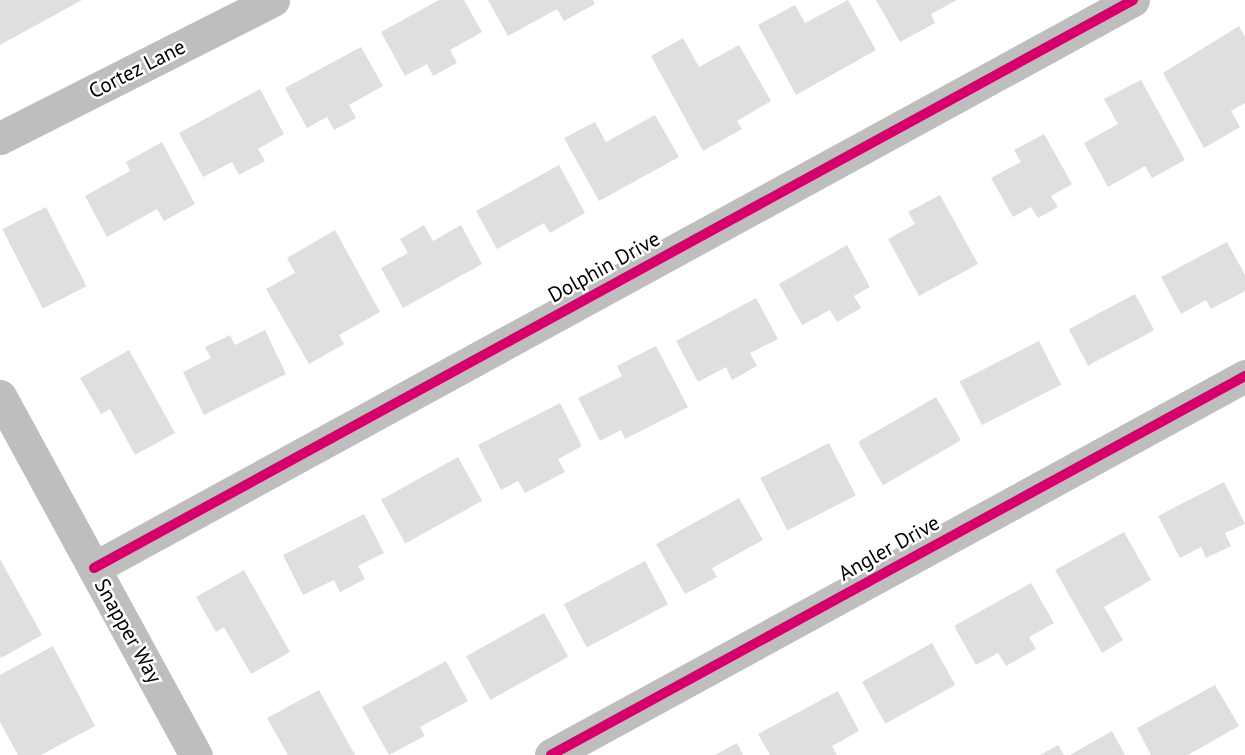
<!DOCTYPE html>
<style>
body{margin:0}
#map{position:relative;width:1245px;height:755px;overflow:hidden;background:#fff;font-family:"PT Sans",sans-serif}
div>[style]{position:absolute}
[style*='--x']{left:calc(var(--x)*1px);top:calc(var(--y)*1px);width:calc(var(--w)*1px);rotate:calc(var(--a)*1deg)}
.building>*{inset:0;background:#dfdfdf;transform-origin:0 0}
.minor>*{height:33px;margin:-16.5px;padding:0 16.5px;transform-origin:16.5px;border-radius:16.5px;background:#bebebe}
.cycleway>*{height:10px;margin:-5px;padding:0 5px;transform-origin:5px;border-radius:5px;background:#d6006c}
span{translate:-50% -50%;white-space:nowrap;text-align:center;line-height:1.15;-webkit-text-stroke:5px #fff;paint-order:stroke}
.street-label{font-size:21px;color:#000}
</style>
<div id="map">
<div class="building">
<div style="clip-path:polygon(0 0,82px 0,0 45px)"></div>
<div style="clip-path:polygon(439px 0,464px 0,482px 32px,450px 50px,457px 63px,433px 76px,427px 64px,405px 76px,381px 32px)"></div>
<div style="clip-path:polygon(488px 0,593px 0,595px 4px,564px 21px,557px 9px,508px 36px)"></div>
<div style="clip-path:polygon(848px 0,876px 50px,796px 95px,758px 25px,795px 5px,805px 23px)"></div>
<div style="clip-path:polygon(876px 0,957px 0,931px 14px,935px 23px,900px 42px)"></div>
<div style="clip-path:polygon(1239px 26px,1245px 37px,1245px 103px,1231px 111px,1240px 127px,1204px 148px,1163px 73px)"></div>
<div style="clip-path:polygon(683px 38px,699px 67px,739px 45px,771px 101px,737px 121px,742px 129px,703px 151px,651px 56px)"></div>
<div style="clip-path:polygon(361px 47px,383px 86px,349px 105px,356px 118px,334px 130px,327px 117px,307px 128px,285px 88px)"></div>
<div style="clip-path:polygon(1141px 80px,1185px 160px,1152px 178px,1145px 166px,1108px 187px,1084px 143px,1118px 124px,1104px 99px)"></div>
<div style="clip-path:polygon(260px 89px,284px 134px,258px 149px,265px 161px,239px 175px,232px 162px,203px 177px,179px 133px)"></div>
<div style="clip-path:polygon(655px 115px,679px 157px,599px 201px,564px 138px,595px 122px,606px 142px)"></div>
<div style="clip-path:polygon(1044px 134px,1072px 184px,1051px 196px,1058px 207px,1038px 218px,1031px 207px,1013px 217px,991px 178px,1021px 162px,1014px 150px)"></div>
<div style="clip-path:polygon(162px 142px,195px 204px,164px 221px,157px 209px,107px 237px,85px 196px,130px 171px,126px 162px)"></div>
<div style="clip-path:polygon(559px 165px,585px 213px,550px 233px,544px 223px,497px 249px,476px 211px)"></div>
<div style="clip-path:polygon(940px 195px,978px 264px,919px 296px,888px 239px,915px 224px,908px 212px)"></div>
<div style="left:46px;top:207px;width:89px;height:49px;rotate:63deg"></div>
<div style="clip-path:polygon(424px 225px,433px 241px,461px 225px,482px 264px,403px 308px,381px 268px,408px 253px,400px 239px)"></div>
<div style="clip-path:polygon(335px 230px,380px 312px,339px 335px,344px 344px,309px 364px,266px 289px,295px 273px,287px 258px)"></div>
<div style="clip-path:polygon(1227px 242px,1245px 275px,1245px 291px,1211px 309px,1206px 300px,1181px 314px,1161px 277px)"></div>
<div style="clip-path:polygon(847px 245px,870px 287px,854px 296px,861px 308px,837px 322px,830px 310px,802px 325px,779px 284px)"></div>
<div style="left:1135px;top:294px;width:41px;height:75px;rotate:62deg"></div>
<div style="clip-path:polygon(756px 298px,778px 339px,750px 353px,757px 366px,732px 380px,726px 367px,698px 382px,676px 341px)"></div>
<div style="clip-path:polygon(265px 330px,286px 374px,204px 415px,183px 372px,211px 358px,205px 347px,230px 335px,235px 345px)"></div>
<div style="left:1039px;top:341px;width:49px;height:89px;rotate:63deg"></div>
<div style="clip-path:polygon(656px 346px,688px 407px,625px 439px,621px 430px,600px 441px,578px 398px,622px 376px,617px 366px)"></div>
<div style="clip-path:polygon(129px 350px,175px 433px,135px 455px,110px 409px,101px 414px,80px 378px)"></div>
<div style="left:936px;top:397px;width:50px;height:90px;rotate:60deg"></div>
<div style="clip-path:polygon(560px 403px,582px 446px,558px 459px,565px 472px,525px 493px,518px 481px,501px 490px,478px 445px)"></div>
<div style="left:829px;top:443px;width:59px;height:77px;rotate:63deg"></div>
<div style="left:458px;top:457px;width:50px;height:88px;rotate:61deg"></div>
<div style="clip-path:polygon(1224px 482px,1245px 524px,1225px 533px,1231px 546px,1206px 558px,1201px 547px,1180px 558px,1158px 516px)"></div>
<div style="clip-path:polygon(739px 498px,763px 540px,712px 568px,717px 577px,685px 594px,656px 544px)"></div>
<div style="clip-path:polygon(364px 514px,384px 553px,358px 566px,365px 579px,340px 592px,334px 580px,303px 595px,283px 555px)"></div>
<div style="clip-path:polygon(1124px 532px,1151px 580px,1104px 607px,1123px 640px,1102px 653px,1055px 570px)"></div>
<div style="clip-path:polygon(0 559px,42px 635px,1px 658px,0 656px)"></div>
<div style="left:645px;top:561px;width:49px;height:92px;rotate:62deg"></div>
<div style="clip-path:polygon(244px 570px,290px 652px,251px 674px,224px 627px,216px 632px,196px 597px)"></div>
<div style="clip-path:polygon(1031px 583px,1054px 623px,1029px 637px,1036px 649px,1006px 666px,998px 653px,976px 665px,954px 626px)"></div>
<div style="left:544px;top:613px;width:50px;height:89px;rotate:61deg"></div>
<div style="left:932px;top:643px;width:48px;height:80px;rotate:61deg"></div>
<div style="clip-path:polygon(53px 646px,95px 726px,41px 755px,18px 755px,0 722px,0 675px)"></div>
<div style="clip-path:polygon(446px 661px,468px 701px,420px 727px,425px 736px,389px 755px,362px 707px)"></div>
<div style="clip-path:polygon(1215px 685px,1239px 726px,1188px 755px,1151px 755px,1137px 728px)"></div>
<div style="clip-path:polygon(319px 690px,355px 755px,288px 755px,267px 718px)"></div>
<div style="clip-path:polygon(838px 691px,859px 731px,832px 746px,837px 755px,770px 755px,758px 734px)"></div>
<div style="clip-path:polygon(1112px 731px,1125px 755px,1070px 755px)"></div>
<div style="clip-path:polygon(737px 743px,743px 755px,715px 755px)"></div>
<div style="clip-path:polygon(1058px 745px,1064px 755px,1040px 755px)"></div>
</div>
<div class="minor">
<div style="--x:0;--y:138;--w:306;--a:-26.8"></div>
<div style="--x:0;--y:396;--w:409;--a:61.4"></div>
<div style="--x:94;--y:568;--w:1184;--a:-28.66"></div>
<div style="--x:551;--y:755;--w:791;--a:-28.64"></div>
</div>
<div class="cycleway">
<div style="--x:94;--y:568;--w:1184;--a:-28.66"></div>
<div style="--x:551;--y:755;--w:791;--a:-28.64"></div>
</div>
<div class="street-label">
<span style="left:137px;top:69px;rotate:-27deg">Cortez Lane</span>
<span style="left:604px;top:267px;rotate:-29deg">Dolphin Drive</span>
<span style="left:889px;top:548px;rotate:-29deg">Angler Drive</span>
<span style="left:128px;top:631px;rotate:61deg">Snapper Way</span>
</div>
</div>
